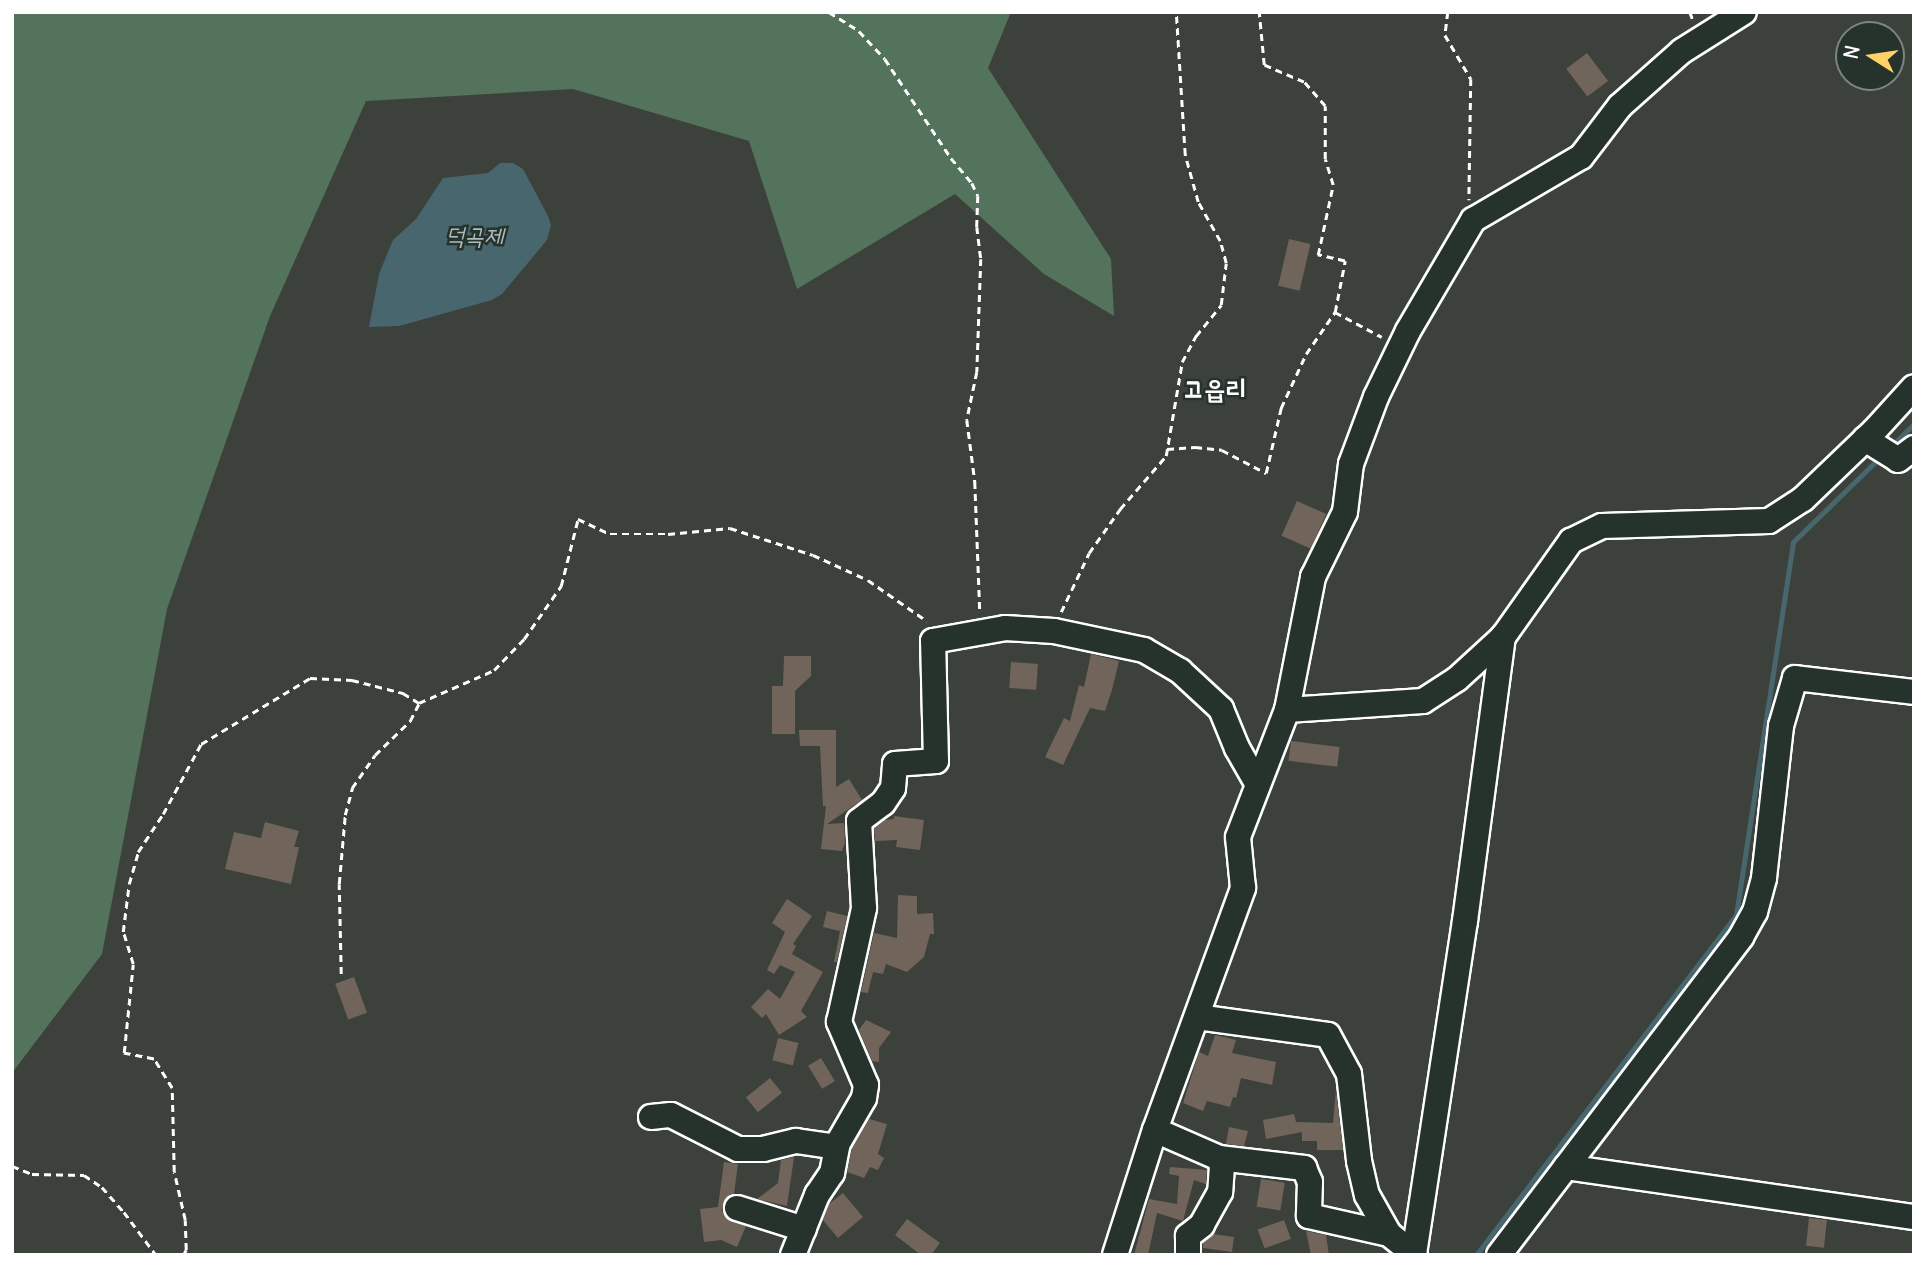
<!DOCTYPE html>
<meta charset="utf-8">
<style>
body{margin:0}
#map{position:relative;width:1926px;height:1267px;overflow:hidden;background:#3c423b;font-family:Delius,"Poor Story",sans-serif}
div>[style]{position:absolute}
[style*='--x']{left:calc(var(--x)*1px);top:calc(var(--y)*1px);width:calc(var(--w)*1px);rotate:calc(var(--a)*1deg)}
.green>*{inset:0;background:#54735c}
.water>*{inset:0;background:#48666e}
.stream>*{height:5px;margin:-2.5px;padding:0 2.5px;transform-origin:2.5px;border-radius:2.5px;background:#48666e}
.building>*{inset:0;background:#70645b;transform-origin:0 0}
.path>*{height:2.5px;margin-top:-1.25px;transform-origin:0;background:repeating-linear-gradient(90deg,#fff 0 7px,transparent 0 12px)}
.roads{filter:drop-shadow(2px 0 #fff) drop-shadow(-2px 0 #fff) drop-shadow(0 2px #fff) drop-shadow(0 -2px #fff)}
.minor>*{height:24px;margin:-12px;padding:0 12px;transform-origin:12px;border-radius:12px;background:#26332d}
span{translate:-50% -50%;white-space:nowrap;text-align:center;line-height:1.15;-webkit-text-stroke:5px #26332d;paint-order:stroke}
.water-label{font-size:24px;color:#adbabe;font-style:italic}
.quarter-label{font-size:26px;color:#fff;font-weight:700}
.frame{position:absolute;inset:0;border:14px solid #fff;pointer-events:none}
.north{position:absolute;left:1835px;top:21px;width:70px;height:70px;box-sizing:border-box;background:#26332d;border:2px solid #7d8581;border-radius:50%;rotate:282deg;font-size:19px;font-weight:700;line-height:28px;text-align:center;color:#fff}
.north::after{content:'';display:block;margin:auto;width:24px;height:32px;background:#ffd166;clip-path:polygon(50% 0,100% 100%,50% 72%,0 100%)}
</style>
<div id="map">
<div class="green">
<div style="clip-path:polygon(12px 12px,1011px 12px,988px 68px,1111px 259px,1114px 316px,1044px 274px,955px 194px,797px 289px,749px 141px,573px 89px,366px 101px,270px 316px,167px 609px,102px 954px,12px 1073px)"></div>
</div>
<div class="water">
<div style="clip-path:polygon(500px 163px,513px 163px,523px 169px,548px 216px,551px 225px,547px 240px,502px 294px,492px 300px,399px 326px,369px 327px,379px 274px,393px 240px,416px 219px,443px 178px,488px 173px)"></div>
</div>
<div class="stream">
<div style="--x:1891;--y:446;--w:32;--a:-44"></div>
<div style="--x:1476;--y:1255;--w:428;--a:-52.6"></div>
<div style="--x:1736;--y:915;--w:377;--a:-81.3"></div>
<div style="--x:1793;--y:542;--w:120;--a:-44.3"></div>
</div>
<div class="building">
<div style="left:1587px;top:53px;width:35px;height:26px;rotate:53deg"></div>
<div style="left:1289px;top:239px;width:22px;height:48px;rotate:13deg"></div>
<div style="left:1297px;top:501px;width:32px;height:38px;rotate:24deg"></div>
<div style="clip-path:polygon(1091px 654px,1119px 661px,1112px 690px,1105px 711px,1090px 708px,1063px 765px,1045px 757px,1064px 718px,1070px 721px,1079px 685px,1084px 687px)"></div>
<div style="clip-path:polygon(784px 656px,811px 656px,811px 676px,795px 691px,795px 734px,772px 734px,772px 686px,783px 686px)"></div>
<div style="left:1011px;top:662px;width:27px;height:26px;rotate:4deg"></div>
<div style="clip-path:polygon(799px 730px,836px 730px,836px 787px,849px 779px,862px 800px,827px 824px,844px 823px,845px 843px,842px 851px,821px 849px,826px 806px,823px 806px,820px 746px,800px 746px)"></div>
<div style="left:1291px;top:741px;width:49px;height:20px;rotate:7deg"></div>
<div style="clip-path:polygon(894px 816px,924px 820px,920px 850px,896px 847px,897px 840px,875px 841px,874px 828px,885px 820px,894px 819px)"></div>
<div style="clip-path:polygon(265px 822px,299px 831px,294px 847px,299px 847px,291px 884px,225px 869px,234px 832px,261px 838px)"></div>
<div style="clip-path:polygon(898px 895px,917px 896px,917px 914px,933px 913px,934px 934px,930px 934px,924px 957px,907px 972px,886px 964px,883px 974px,873px 972px,868px 993px,861px 992px,874px 933px,897px 938px)"></div>
<div style="clip-path:polygon(787px 899px,812px 916px,793px 944px,796px 946px,792px 954px,823px 972px,801px 1011px,807px 1017px,779px 1035px,766px 1014px,762px 1018px,751px 1007px,768px 989px,780px 999px,795px 972px,780px 965px,774px 974px,767px 970px,785px 932px,772px 923px)"></div>
<div style="clip-path:polygon(827px 911px,847px 916px,837px 962px,834px 962px,840px 931px,823px 927px)"></div>
<div style="left:354px;top:977px;width:38px;height:20px;rotate:70deg"></div>
<div style="clip-path:polygon(866px 1020px,891px 1032px,879px 1048px,879px 1062px,872px 1061px,859px 1030px)"></div>
<div style="clip-path:polygon(1215px 1035px,1236px 1040px,1232px 1053px,1276px 1062px,1272px 1085px,1241px 1078px,1236px 1098px,1233px 1097px,1230px 1107px,1207px 1101px,1203px 1111px,1183px 1103px,1199px 1052px,1208px 1056px)"></div>
<div style="left:778px;top:1038px;width:21px;height:23px;rotate:14deg"></div>
<div style="left:821px;top:1058px;width:27px;height:15px;rotate:59deg"></div>
<div style="left:770px;top:1078px;width:19px;height:31px;rotate:51deg"></div>
<div style="clip-path:polygon(1336px 1090px,1343px 1150px,1317px 1150px,1317px 1141px,1302px 1141px,1302px 1132px,1266px 1139px,1263px 1120px,1294px 1114px,1296px 1122px,1333px 1123px)"></div>
<div style="clip-path:polygon(869px 1119px,887px 1124px,878px 1154px,884px 1158px,878px 1170px,870px 1167px,864px 1178px,847px 1172px,852px 1148px)"></div>
<div style="clip-path:polygon(1229px 1127px,1248px 1131px,1244px 1146px,1226px 1144px)"></div>
<div style="clip-path:polygon(794px 1157px,787px 1206px,757px 1199px,778px 1183px,781px 1160px)"></div>
<div style="clip-path:polygon(724px 1162px,738px 1164px,734px 1194px,726px 1198px,722px 1211px,727px 1219px,746px 1226px,737px 1247px,721px 1240px,704px 1242px,700px 1209px,718px 1207px)"></div>
<div style="clip-path:polygon(1170px 1167px,1207px 1170px,1206px 1184px,1194px 1180px,1183px 1221px,1157px 1213px,1148px 1255px,1134px 1255px,1149px 1199px,1177px 1204px,1179px 1176px,1169px 1174px)"></div>
<div style="left:1261px;top:1179px;width:24px;height:28px;rotate:9deg"></div>
<div style="clip-path:polygon(843px 1193px,863px 1217px,838px 1238px,823px 1220px,829px 1204px)"></div>
<div style="left:1809px;top:1218px;width:18px;height:28px;rotate:6deg"></div>
<div style="clip-path:polygon(907px 1219px,940px 1243px,931px 1255px,921px 1255px,895px 1235px)"></div>
<div style="left:1284px;top:1220px;width:20px;height:28px;rotate:70deg"></div>
<div style="clip-path:polygon(1306px 1231px,1326px 1235px,1329px 1255px,1311px 1255px)"></div>
<div style="clip-path:polygon(1213px 1234px,1234px 1237px,1232px 1252px,1203px 1248px,1203px 1243px)"></div>
</div>
<div class="path">
<div style="--x:829;--y:12;--w:36;--a:32"></div>
<div style="--x:859;--y:31;--w:38;--a:47"></div>
<div style="--x:885;--y:59;--w:119;--a:56.3"></div>
<div style="--x:951;--y:158;--w:33;--a:50"></div>
<div style="--x:972;--y:183;--w:14;--a:65"></div>
<div style="--x:978;--y:196;--w:31;--a:92"></div>
<div style="--x:977;--y:227;--w:32;--a:83"></div>
<div style="--x:981;--y:259;--w:113;--a:92"></div>
<div style="--x:977;--y:372;--w:49;--a:101.8"></div>
<div style="--x:967;--y:420;--w:63;--a:82.6"></div>
<div style="--x:975;--y:482;--w:131;--a:87.8"></div>
<div style="--x:1448;--y:12;--w:23;--a:97"></div>
<div style="--x:1445;--y:35;--w:51;--a:59.4"></div>
<div style="--x:1471;--y:79;--w:121;--a:90.9"></div>
<div style="--x:1690;--y:12;--w:9;--a:69"></div>
<div style="--x:1335;--y:312;--w:53;--a:28"></div>
<div style="--x:1167;--y:449;--w:28;--a:-4"></div>
<div style="--x:1195;--y:447;--w:27;--a:6"></div>
<div style="--x:1222;--y:450;--w:50;--a:27.6"></div>
<div style="--x:1266;--y:473;--w:67;--a:-77"></div>
<div style="--x:1281;--y:408;--w:60;--a:-65.2"></div>
<div style="--x:1306;--y:354;--w:51;--a:-55.4"></div>
<div style="--x:1335;--y:312;--w:52;--a:-78.9"></div>
<div style="--x:1345;--y:261;--w:28;--a:-167"></div>
<div style="--x:1318;--y:255;--w:72;--a:-77.9"></div>
<div style="--x:1333;--y:185;--w:27;--a:-107"></div>
<div style="--x:1325;--y:159;--w:53;--a:-90"></div>
<div style="--x:1325;--y:106;--w:32;--a:-131"></div>
<div style="--x:1304;--y:82;--w:43;--a:-157"></div>
<div style="--x:1264;--y:65;--w:53;--a:-95.4"></div>
<div style="--x:1061;--y:612;--w:65;--a:-64.6"></div>
<div style="--x:1089;--y:553;--w:54;--a:-54.8"></div>
<div style="--x:1120;--y:509;--w:70;--a:-49"></div>
<div style="--x:1166;--y:456;--w:95;--a:-80.3"></div>
<div style="--x:1182;--y:362;--w:30;--a:-62"></div>
<div style="--x:1196;--y:336;--w:40;--a:-51"></div>
<div style="--x:1221;--y:305;--w:42;--a:-83.2"></div>
<div style="--x:1226;--y:263;--w:23;--a:-105"></div>
<div style="--x:1220;--y:241;--w:45;--a:-119.4"></div>
<div style="--x:1198;--y:202;--w:49;--a:-105.5"></div>
<div style="--x:1185;--y:155;--w:143;--a:-93.6"></div>
<div style="--x:341;--y:974;--w:90;--a:-91.3"></div>
<div style="--x:339;--y:884;--w:69;--a:-85"></div>
<div style="--x:345;--y:815;--w:28;--a:-75"></div>
<div style="--x:352;--y:788;--w:40;--a:-55.1"></div>
<div style="--x:375;--y:755;--w:49;--a:-44.2"></div>
<div style="--x:410;--y:721;--w:20;--a:-63"></div>
<div style="--x:12;--y:1166;--w:22;--a:22"></div>
<div style="--x:32;--y:1174;--w:52;--a:1.1"></div>
<div style="--x:84;--y:1175;--w:22;--a:34"></div>
<div style="--x:102;--y:1187;--w:33;--a:49"></div>
<div style="--x:124;--y:1212;--w:54;--a:53.3"></div>
<div style="--x:183;--y:1255;--w:6;--a:-59"></div>
<div style="--x:186;--y:1250;--w:30;--a:-92"></div>
<div style="--x:185;--y:1220;--w:49;--a:-102.9"></div>
<div style="--x:174;--y:1172;--w:84;--a:-91.4"></div>
<div style="--x:172;--y:1088;--w:34;--a:-122"></div>
<div style="--x:154;--y:1059;--w:31;--a:-169"></div>
<div style="--x:124;--y:1053;--w:89;--a:-84.2"></div>
<div style="--x:133;--y:964;--w:34;--a:-107"></div>
<div style="--x:123;--y:932;--w:48;--a:-82.9"></div>
<div style="--x:129;--y:884;--w:33;--a:-74"></div>
<div style="--x:138;--y:852;--w:45;--a:-56.7"></div>
<div style="--x:163;--y:814;--w:80;--a:-61.5"></div>
<div style="--x:201;--y:744;--w:127;--a:-31.2"></div>
<div style="--x:310;--y:678;--w:42;--a:2.7"></div>
<div style="--x:352;--y:680;--w:53;--a:14.3"></div>
<div style="--x:403;--y:693;--w:19;--a:32"></div>
<div style="--x:419;--y:703;--w:82;--a:-23.7"></div>
<div style="--x:494;--y:670;--w:43;--a:-45.9"></div>
<div style="--x:524;--y:639;--w:65;--a:-55.1"></div>
<div style="--x:561;--y:586;--w:69;--a:-75.8"></div>
<div style="--x:578;--y:519;--w:35;--a:25"></div>
<div style="--x:610;--y:534;--w:58;--a:0"></div>
<div style="--x:668;--y:534;--w:62;--a:-5.5"></div>
<div style="--x:730;--y:528;--w:87;--a:18"></div>
<div style="--x:813;--y:555;--w:60;--a:24.4"></div>
<div style="--x:868;--y:580;--w:72;--a:34.8"></div>
</div>
<div class="roads">
<div class="minor">
<div style="--x:1865;--y:439;--w:39;--a:32"></div>
<div style="--x:1898;--y:460;--w:20;--a:-37"></div>
<div style="--x:1287;--y:710;--w:136;--a:-78.9"></div>
<div style="--x:1313;--y:577;--w:72;--a:-63.8"></div>
<div style="--x:1345;--y:512;--w:48;--a:-82.9"></div>
<div style="--x:1351;--y:464;--w:72;--a:-69.5"></div>
<div style="--x:1376;--y:397;--w:73;--a:-64.1"></div>
<div style="--x:1408;--y:331;--w:129;--a:-59.6"></div>
<div style="--x:1473;--y:220;--w:125;--a:-30.3"></div>
<div style="--x:1581;--y:157;--w:64;--a:-52.6"></div>
<div style="--x:1620;--y:106;--w:83;--a:-41.6"></div>
<div style="--x:1682;--y:51;--w:73;--a:-32.2"></div>
<div style="--x:1197;--y:1017;--w:132;--a:7.8"></div>
<div style="--x:1328;--y:1035;--w:44;--a:61.7"></div>
<div style="--x:1349;--y:1074;--w:88;--a:83.4"></div>
<div style="--x:1359;--y:1161;--w:35;--a:77"></div>
<div style="--x:1367;--y:1195;--w:45;--a:60.6"></div>
<div style="--x:1389;--y:1234;--w:33;--a:39"></div>
<div style="--x:651;--y:1117;--w:20;--a:-6"></div>
<div style="--x:671;--y:1115;--w:75;--a:26.9"></div>
<div style="--x:738;--y:1149;--w:25;--a:0"></div>
<div style="--x:763;--y:1149;--w:34;--a:-14"></div>
<div style="--x:796;--y:1141;--w:41;--a:8.3"></div>
<div style="--x:1155;--y:1130;--w:70;--a:23.6"></div>
<div style="--x:1219;--y:1158;--w:9;--a:69"></div>
<div style="--x:1222;--y:1166;--w:26;--a:94"></div>
<div style="--x:1220;--y:1192;--w:38;--a:119"></div>
<div style="--x:1202;--y:1225;--w:18;--a:142"></div>
<div style="--x:1188;--y:1236;--w:19;--a:90"></div>
<div style="--x:1219;--y:1158;--w:86;--a:6.7"></div>
<div style="--x:1304;--y:1168;--w:15;--a:67"></div>
<div style="--x:1310;--y:1182;--w:34;--a:92"></div>
<div style="--x:1309;--y:1216;--w:82;--a:12.7"></div>
<div style="--x:1566;--y:1167;--w:352;--a:8.2"></div>
<div style="--x:737;--y:1208;--w:70;--a:17.4"></div>
<div style="--x:1414;--y:1254;--w:337;--a:-81.3"></div>
<div style="--x:1465;--y:921;--w:287;--a:-82.4"></div>
<div style="--x:793;--y:1255;--w:65;--a:-68.2"></div>
<div style="--x:817;--y:1195;--w:27;--a:-56"></div>
<div style="--x:832;--y:1173;--w:31;--a:-79"></div>
<div style="--x:838;--y:1143;--w:52;--a:-60"></div>
<div style="--x:864;--y:1098;--w:13;--a:-81"></div>
<div style="--x:866;--y:1085;--w:69;--a:-113.2"></div>
<div style="--x:839;--y:1022;--w:117;--a:-77.6"></div>
<div style="--x:864;--y:908;--w:87;--a:-93.3"></div>
<div style="--x:859;--y:821;--w:30;--a:-37"></div>
<div style="--x:883;--y:803;--w:18;--a:-56"></div>
<div style="--x:893;--y:788;--w:24;--a:-85"></div>
<div style="--x:895;--y:764;--w:41;--a:-4.2"></div>
<div style="--x:936;--y:761;--w:120;--a:-91.4"></div>
<div style="--x:933;--y:641;--w:73;--a:-10.2"></div>
<div style="--x:1005;--y:628;--w:49;--a:3.5"></div>
<div style="--x:1054;--y:631;--w:92;--a:11.9"></div>
<div style="--x:1144;--y:650;--w:42;--a:30.3"></div>
<div style="--x:1180;--y:671;--w:56;--a:42.8"></div>
<div style="--x:1221;--y:709;--w:42;--a:67.7"></div>
<div style="--x:1237;--y:748;--w:40;--a:60.3"></div>
<div style="--x:1115;--y:1255;--w:131;--a:-72.3"></div>
<div style="--x:1155;--y:1130;--w:258;--a:-70"></div>
<div style="--x:1243;--y:888;--w:51;--a:-95.6"></div>
<div style="--x:1238;--y:837;--w:136;--a:-68.9"></div>
<div style="--x:1287;--y:710;--w:136;--a:-3.8"></div>
<div style="--x:1423;--y:701;--w:40;--a:-32.9"></div>
<div style="--x:1457;--y:679;--w:62;--a:-42.4"></div>
<div style="--x:1503;--y:637;--w:118;--a:-54.7"></div>
<div style="--x:1571;--y:541;--w:34;--a:-26"></div>
<div style="--x:1602;--y:526;--w:167;--a:-1.7"></div>
<div style="--x:1769;--y:521;--w:40;--a:-32.9"></div>
<div style="--x:1803;--y:499;--w:98;--a:-43.8"></div>
<div style="--x:1874;--y:431;--w:59;--a:-47.7"></div>
<div style="--x:1499;--y:1255;--w:400;--a:-52.7"></div>
<div style="--x:1741;--y:937;--w:29;--a:-61"></div>
<div style="--x:1755;--y:912;--w:35;--a:-75"></div>
<div style="--x:1764;--y:878;--w:153;--a:-83.6"></div>
<div style="--x:1781;--y:726;--w:50;--a:-73.7"></div>
<div style="--x:1795;--y:678;--w:120;--a:6.7"></div>
</div>
</div>
<div class="water-label">
<span style="left:474px;top:236px">덕곡제</span>
</div>
<div class="quarter-label">
<span style="left:1215px;top:389px">고읍리</span>
</div>
<div class="frame"></div>
<div class="north">N</div>
</div>
